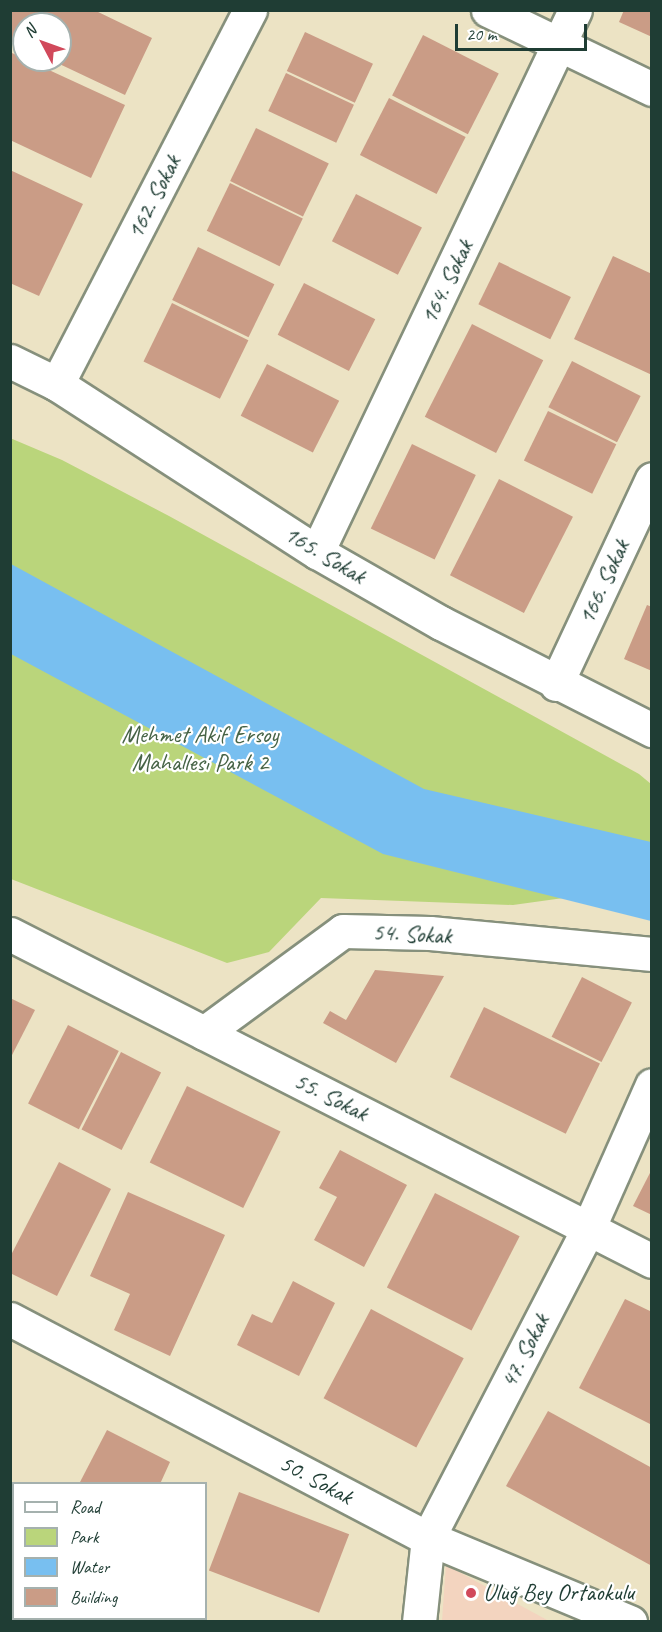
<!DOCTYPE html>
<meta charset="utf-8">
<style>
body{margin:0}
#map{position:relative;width:662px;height:1632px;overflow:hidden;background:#ece3c4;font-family:Caveat,sans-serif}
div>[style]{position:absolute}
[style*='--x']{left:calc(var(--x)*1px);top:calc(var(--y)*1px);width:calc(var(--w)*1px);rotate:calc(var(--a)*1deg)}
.built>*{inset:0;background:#f3d4bf}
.green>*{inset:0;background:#bad57b}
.water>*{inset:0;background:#78bff0}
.building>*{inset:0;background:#ca9c86;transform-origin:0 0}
.roads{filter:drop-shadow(2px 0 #86907c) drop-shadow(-2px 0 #86907c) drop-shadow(0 2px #86907c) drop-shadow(0 -2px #86907c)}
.minor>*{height:33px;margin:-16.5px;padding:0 16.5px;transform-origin:16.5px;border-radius:16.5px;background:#fff}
.dots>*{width:16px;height:16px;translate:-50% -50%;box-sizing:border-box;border:3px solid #fff;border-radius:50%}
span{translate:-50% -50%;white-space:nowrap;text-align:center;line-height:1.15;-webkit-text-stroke:4.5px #fff;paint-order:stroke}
.street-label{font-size:24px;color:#1f3d34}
.park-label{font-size:24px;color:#466346}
.poi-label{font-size:24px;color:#1f3d34}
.left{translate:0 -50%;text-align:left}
.frame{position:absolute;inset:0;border:12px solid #1f3d34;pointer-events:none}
.legend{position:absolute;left:12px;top:1482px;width:195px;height:138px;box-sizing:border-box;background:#fff;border:2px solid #a5b1ae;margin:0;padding:8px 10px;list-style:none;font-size:18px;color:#1f3d34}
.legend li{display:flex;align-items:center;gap:12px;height:30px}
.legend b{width:30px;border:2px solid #a5b1ae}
.north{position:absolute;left:12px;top:12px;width:60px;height:60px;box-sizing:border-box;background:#fff;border:2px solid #a5b1ae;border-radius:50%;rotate:311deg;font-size:16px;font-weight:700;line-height:24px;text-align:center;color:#1f3d34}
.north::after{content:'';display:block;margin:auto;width:21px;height:27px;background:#d1495b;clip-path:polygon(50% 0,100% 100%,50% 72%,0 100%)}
.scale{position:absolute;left:455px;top:24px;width:132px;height:27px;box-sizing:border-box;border:3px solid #1f3d34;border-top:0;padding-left:8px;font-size:18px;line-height:21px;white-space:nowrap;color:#1f3d34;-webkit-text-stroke:4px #fff;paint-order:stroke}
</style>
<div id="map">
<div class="built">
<div style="clip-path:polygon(446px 1565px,549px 1621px,442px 1621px)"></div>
</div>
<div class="green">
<div style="clip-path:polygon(10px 438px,62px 460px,169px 516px,639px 774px,651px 784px,651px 879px,614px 891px,513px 905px,321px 898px,269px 952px,227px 963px,11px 879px)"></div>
</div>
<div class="water">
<div style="clip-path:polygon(11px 564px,424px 789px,651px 842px,651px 921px,383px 854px,11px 654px)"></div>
</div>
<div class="building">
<div style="clip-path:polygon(10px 10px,94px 10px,152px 38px,125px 95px,51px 60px,60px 60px,60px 24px,24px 24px,24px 47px,10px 41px)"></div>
<div style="clip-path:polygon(624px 10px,652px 10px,652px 37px,619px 22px)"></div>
<div style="left:305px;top:32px;width:75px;height:43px;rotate:25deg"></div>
<div style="left:423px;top:35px;width:85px;height:68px;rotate:27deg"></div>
<div style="clip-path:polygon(12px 53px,125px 105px,91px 178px,10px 140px)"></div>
<div style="left:286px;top:73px;width:75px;height:42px;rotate:25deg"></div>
<div style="left:389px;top:98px;width:86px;height:64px;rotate:27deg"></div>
<div style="left:256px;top:128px;width:81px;height:59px;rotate:26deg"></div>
<div style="clip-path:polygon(10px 170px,83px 204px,39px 296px,10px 283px)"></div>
<div style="left:230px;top:183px;width:81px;height:53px;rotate:26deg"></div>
<div style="left:356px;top:194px;width:74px;height:53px;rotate:27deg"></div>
<div style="left:198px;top:247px;width:85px;height:59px;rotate:26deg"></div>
<div style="clip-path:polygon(613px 256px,652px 274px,652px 375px,574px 339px)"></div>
<div style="left:499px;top:262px;width:80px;height:47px;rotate:26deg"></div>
<div style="left:304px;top:283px;width:80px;height:58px;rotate:27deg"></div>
<div style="left:172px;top:303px;width:85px;height:65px;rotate:26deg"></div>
<div style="left:472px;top:324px;width:80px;height:104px;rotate:27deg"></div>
<div style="left:572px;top:361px;width:77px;height:52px;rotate:27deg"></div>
<div style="left:267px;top:364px;width:81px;height:58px;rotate:27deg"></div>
<div style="left:548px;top:411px;width:76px;height:55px;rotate:26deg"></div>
<div style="left:412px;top:444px;width:71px;height:94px;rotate:26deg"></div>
<div style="left:499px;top:479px;width:83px;height:108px;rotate:27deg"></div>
<div style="clip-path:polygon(647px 605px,652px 607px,652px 671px,624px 659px)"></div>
<div style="clip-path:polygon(375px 970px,444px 976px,396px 1063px,323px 1023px,330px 1011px,346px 1020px)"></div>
<div style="left:582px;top:977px;width:56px;height:67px;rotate:27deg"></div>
<div style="clip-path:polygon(10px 998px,35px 1010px,10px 1059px)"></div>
<div style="left:484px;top:1007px;width:129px;height:78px;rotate:26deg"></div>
<div style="left:68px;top:1025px;width:57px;height:88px;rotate:27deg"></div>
<div style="left:121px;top:1052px;width:45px;height:87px;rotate:27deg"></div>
<div style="left:187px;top:1086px;width:104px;height:85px;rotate:26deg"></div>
<div style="clip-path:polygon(340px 1150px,407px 1185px,364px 1267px,314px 1240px,337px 1197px,319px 1188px)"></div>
<div style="clip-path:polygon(59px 1162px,111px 1189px,57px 1296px,10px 1273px,10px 1257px)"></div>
<div style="clip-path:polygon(652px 1169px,652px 1215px,633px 1206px)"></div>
<div style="clip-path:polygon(128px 1192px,225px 1235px,170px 1356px,114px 1330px,130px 1294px,90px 1276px)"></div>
<div style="left:435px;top:1193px;width:95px;height:106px;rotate:27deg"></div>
<div style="clip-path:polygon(293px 1281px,335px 1303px,299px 1376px,237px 1345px,252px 1314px,272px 1323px)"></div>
<div style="clip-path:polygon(625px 1299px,652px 1312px,652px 1425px,579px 1388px)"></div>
<div style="left:371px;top:1309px;width:105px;height:101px;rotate:28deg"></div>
<div style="clip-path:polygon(548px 1411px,652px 1468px,652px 1566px,506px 1486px)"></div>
<div style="clip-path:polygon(107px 1430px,170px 1462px,160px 1484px,79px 1484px)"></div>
<div style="left:239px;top:1492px;width:118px;height:84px;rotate:21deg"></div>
<div style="clip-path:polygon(10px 1549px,14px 1618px,35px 1618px,34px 1622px,10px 1622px)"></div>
<div style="left:72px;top:1618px;width:124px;height:4px"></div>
</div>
<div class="roads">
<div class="minor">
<div style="--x:488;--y:10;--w:182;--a:25.7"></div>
<div style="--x:10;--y:361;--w:52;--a:26.1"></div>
<div style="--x:57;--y:384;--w:310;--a:32.9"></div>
<div style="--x:317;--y:552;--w:143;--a:29.8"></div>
<div style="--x:441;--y:623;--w:237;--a:26.9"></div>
<div style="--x:57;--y:384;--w:421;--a:-62.7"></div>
<div style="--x:317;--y:552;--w:600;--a:-64.54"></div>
<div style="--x:556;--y:684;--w:226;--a:-64.9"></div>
<div style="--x:10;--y:934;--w:720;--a:26.99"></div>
<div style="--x:204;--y:1033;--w:172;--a:-36.3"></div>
<div style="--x:343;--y:931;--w:87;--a:1.3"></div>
<div style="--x:430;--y:933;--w:223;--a:5.4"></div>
<div style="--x:10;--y:1319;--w:472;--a:27.7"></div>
<div style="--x:428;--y:1538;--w:219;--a:22.6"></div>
<div style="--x:419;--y:1622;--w:84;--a:-83.9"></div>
<div style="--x:428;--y:1538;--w:350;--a:-62.6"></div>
<div style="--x:589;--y:1227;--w:155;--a:-66.1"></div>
</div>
</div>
<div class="dots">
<div style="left:471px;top:1593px;background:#d1495b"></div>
</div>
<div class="street-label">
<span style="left:154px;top:197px;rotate:-63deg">162. Sokak</span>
<span style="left:447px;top:282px;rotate:-64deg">164. Sokak</span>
<span style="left:325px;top:555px;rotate:31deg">165. Sokak</span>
<span style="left:604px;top:582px;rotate:-65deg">166. Sokak</span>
<span style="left:412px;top:934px;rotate:3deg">54. Sokak</span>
<span style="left:331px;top:1097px;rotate:27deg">55. Sokak</span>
<span style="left:525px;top:1351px;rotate:-63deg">47. Sokak</span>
<span style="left:316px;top:1480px;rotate:28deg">50. Sokak</span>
</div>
<div class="park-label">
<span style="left:200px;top:749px">Mehmet Akif Ersoy<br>Mahallesi Park 2</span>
</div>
<div class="poi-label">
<span class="left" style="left:483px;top:1593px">Uluğ Bey Ortaokulu</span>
</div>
<div class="frame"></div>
<ul class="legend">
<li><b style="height:8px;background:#fff"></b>Road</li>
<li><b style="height:16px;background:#bad57b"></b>Park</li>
<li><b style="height:16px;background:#78bff0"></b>Water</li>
<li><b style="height:16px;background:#ca9c86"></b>Building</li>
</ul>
<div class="north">N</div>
<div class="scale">20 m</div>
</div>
